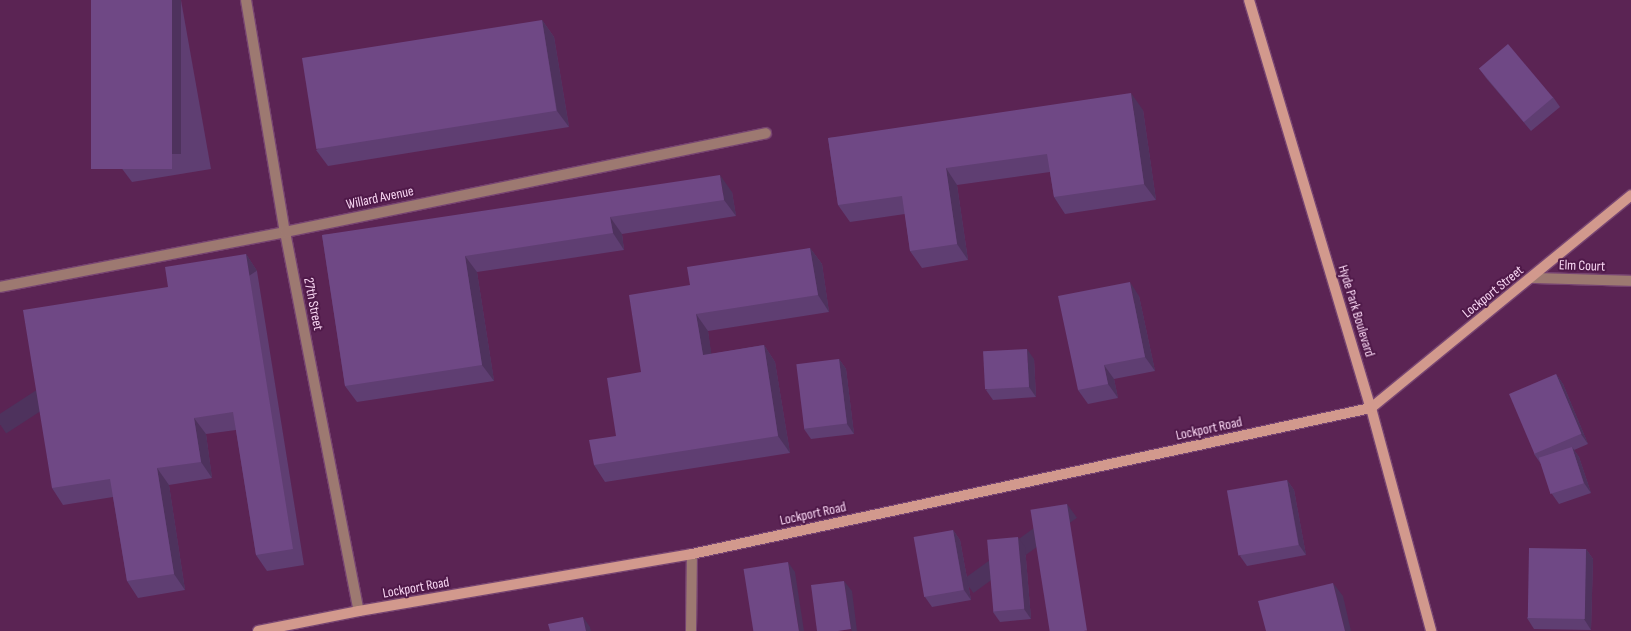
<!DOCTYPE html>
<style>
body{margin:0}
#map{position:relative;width:1631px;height:631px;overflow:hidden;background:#5b2454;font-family:"Sofia Sans Condensed",sans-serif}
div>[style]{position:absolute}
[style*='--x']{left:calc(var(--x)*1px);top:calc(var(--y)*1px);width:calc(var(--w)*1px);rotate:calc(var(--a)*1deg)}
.roads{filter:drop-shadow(1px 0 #774471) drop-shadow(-1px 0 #774471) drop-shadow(0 1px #774471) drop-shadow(0 -1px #774471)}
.street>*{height:10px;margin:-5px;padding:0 5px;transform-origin:5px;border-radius:5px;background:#9d7971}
.secondary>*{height:10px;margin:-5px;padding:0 5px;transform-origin:5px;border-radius:5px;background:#d2998d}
.wall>*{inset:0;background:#5f3e72}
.shaded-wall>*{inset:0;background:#4e325d;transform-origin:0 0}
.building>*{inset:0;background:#6f4885;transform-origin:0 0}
span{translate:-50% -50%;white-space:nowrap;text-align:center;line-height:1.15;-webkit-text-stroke:4px #4f1949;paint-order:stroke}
.street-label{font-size:14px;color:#f9d7f3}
</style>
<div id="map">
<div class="roads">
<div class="street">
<div style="--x:246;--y:0;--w:235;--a:80.5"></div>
<div style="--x:285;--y:232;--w:386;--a:79"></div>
<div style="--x:1532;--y:278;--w:99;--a:1.7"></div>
<div style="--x:0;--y:287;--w:290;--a:-10.9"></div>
<div style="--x:285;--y:232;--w:491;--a:-11.6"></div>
<div style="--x:691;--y:631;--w:77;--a:-89.3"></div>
</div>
<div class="secondary">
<div style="--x:1249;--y:0;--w:426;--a:73.4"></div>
<div style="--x:1371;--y:408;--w:231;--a:74.9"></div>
<div style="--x:258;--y:631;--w:103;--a:-11.2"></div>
<div style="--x:359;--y:611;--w:338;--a:-9.7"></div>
<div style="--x:692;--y:554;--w:695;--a:-12.14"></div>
<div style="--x:1371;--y:408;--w:336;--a:-39.3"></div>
</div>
</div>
<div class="wall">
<div style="clip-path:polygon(91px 0,181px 0,211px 169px,132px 182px,120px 166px)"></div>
<div style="clip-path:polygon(542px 20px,554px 37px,569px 127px,328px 166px,316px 150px)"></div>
<div style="clip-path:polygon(1479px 68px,1553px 97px,1560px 107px,1531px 131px,1486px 78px)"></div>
<div style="clip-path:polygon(1143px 110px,1156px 200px,1065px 214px,1054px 197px,1050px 172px,957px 185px,968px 260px,922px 268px,910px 251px,905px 214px,850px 222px,838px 205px,828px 138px)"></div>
<div style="clip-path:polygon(732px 192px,736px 216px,622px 234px,624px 250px,477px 272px,494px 381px,357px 402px,345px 386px,322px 235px)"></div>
<div style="clip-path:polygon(810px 248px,822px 264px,829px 312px,708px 331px,711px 354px,764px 345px,775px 362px,790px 453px,605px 482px,594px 465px,616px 436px,641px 372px,690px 285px)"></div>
<div style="clip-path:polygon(246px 254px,257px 271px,304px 565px,267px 571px,256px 555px,236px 430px,206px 434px,212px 478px,169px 485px,185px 590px,138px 598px,127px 581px,113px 497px,63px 505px,52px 488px,168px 287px)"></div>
<div style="clip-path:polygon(1139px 296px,1155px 371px,1114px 379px,1118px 398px,1088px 404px,1078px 390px)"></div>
<div style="clip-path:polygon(839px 359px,846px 369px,854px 434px,811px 439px,804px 429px)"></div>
<div style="clip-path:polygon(1034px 359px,1036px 397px,993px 400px,986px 390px)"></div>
<div style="clip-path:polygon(1556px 374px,1563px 384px,1588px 444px,1574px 450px,1579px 457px,1591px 493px,1559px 504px,1552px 494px,1541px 464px,1534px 454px)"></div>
<div style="clip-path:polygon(1287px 480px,1294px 490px,1306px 555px,1247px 566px,1240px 556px)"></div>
<div style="clip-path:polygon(953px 530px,960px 540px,971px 600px,932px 607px,925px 597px)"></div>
<div style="clip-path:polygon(1025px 547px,1031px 619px,1000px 622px,993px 612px)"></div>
<div style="clip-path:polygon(1586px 549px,1593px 559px,1591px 630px,1534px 629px,1527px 618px)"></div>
</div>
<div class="shaded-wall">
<div style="left:172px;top:0;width:9px;height:154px"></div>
<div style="clip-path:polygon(542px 20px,554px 37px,569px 127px,557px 111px)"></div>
<div style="clip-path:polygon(1131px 93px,1143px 110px,1156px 200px,1144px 184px)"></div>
<div style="clip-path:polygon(946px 168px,957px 185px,968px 260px,957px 244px)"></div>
<div style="clip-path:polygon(720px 175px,732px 192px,736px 216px,724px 200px)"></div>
<div style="clip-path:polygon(610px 217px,622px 234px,624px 250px,613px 233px)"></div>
<div style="clip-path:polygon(810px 248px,822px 264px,829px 312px,818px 295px)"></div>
<div style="left:246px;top:254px;width:20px;height:299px;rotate:57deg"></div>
<div style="clip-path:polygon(465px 256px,477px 272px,494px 381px,482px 365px)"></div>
<div style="clip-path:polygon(1130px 282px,1139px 296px,1155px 371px,1145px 357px)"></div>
<div style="clip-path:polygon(696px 314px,708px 331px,714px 372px,703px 355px)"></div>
<div style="clip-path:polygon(764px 345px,775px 362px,790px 453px,778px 436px)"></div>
<div style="clip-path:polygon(1027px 349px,1034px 359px,1036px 397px,1029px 387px)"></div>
<div style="clip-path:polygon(839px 359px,846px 369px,854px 434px,847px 424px)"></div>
<div style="clip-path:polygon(1104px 365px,1114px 379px,1118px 398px,1108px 384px)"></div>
<div style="clip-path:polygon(1556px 374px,1563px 384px,1588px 444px,1581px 434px)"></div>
<div style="clip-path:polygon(194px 418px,206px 434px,212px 478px,201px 462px)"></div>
<div style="clip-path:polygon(1572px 447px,1579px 457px,1591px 493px,1584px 483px)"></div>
<div style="clip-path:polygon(157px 468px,169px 485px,185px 590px,174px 574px)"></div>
<div style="clip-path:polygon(1287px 480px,1294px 490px,1306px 555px,1299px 545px)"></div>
<div style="left:1067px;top:504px;width:17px;height:128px;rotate:54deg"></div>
<div style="clip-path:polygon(953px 530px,960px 540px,971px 600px,964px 590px)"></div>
<div style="clip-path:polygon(1018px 537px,1025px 547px,1031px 619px,1024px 609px)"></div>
<div style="clip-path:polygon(1586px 549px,1593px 559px,1591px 630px,1584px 619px)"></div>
<div style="clip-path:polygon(788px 562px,795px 572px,804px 631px,799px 631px)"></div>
<div style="clip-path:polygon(844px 581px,852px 591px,857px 631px,852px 631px,851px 629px)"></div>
<div style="clip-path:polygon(1333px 583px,1343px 596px,1351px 631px,1345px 631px)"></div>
<div style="clip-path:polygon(583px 617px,590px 627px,591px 631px,586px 631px)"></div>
</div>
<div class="building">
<div style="left:91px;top:0;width:81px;height:169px"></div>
<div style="left:542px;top:20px;width:92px;height:243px;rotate:81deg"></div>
<div style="left:1508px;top:44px;width:70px;height:38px;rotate:50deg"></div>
<div style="clip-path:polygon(1131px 93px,1144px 184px,1054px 197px,1047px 154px,946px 168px,957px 244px,910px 251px,902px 196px,838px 205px,828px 138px)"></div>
<div style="clip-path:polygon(720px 175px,724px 200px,610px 217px,613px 233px,465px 256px,482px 365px,345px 386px,322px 235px)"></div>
<div style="clip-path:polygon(810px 248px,818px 295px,696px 314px,703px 355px,764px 345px,778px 436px,594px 465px,589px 440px,616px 436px,607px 378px,641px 372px,629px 295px,690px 285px,687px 267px)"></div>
<div style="clip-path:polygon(246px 254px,293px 549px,256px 555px,233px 412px,194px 418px,201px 462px,157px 468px,174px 574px,127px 581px,110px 479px,52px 488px,23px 310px,168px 287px,165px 267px)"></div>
<div style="clip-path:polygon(1130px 282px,1145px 357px,1104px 365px,1108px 384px,1078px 390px,1058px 296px)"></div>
<div style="left:1027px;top:349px;width:38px;height:44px;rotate:87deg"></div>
<div style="left:839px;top:359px;width:65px;height:43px;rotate:83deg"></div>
<div style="left:1556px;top:374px;width:65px;height:51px;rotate:67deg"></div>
<div style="left:1572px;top:447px;width:38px;height:35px;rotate:72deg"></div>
<div style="left:1287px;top:480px;width:66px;height:61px;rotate:80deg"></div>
<div style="left:1067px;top:504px;width:128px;height:37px;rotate:81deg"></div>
<div style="left:953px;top:530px;width:61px;height:40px;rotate:80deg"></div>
<div style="left:1018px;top:537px;width:72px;height:31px;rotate:85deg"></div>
<div style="left:1529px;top:548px;width:57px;height:70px;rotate:1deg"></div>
<div style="left:788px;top:562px;width:70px;height:45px;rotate:81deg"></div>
<div style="clip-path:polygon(844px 581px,851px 629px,838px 631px,817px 631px,811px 585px)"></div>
<div style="clip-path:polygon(1333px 583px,1345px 631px,1266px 631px,1258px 601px)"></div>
<div style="clip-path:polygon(583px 617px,586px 631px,550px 631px,548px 624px)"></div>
</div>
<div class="street-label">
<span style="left:380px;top:198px;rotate:-12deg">Willard Avenue</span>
<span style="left:1582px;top:266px;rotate:2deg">Elm Court</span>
<span style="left:1493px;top:292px;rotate:-39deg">Lockport Street</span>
<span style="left:313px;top:304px;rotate:79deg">27th Street</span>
<span style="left:1356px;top:311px;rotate:73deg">Hyde Park Boulevard</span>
<span style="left:1209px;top:429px;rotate:-12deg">Lockport Road</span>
<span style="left:813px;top:514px;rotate:-12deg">Lockport Road</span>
<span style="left:416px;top:588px;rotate:-10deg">Lockport Road</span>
</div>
</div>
